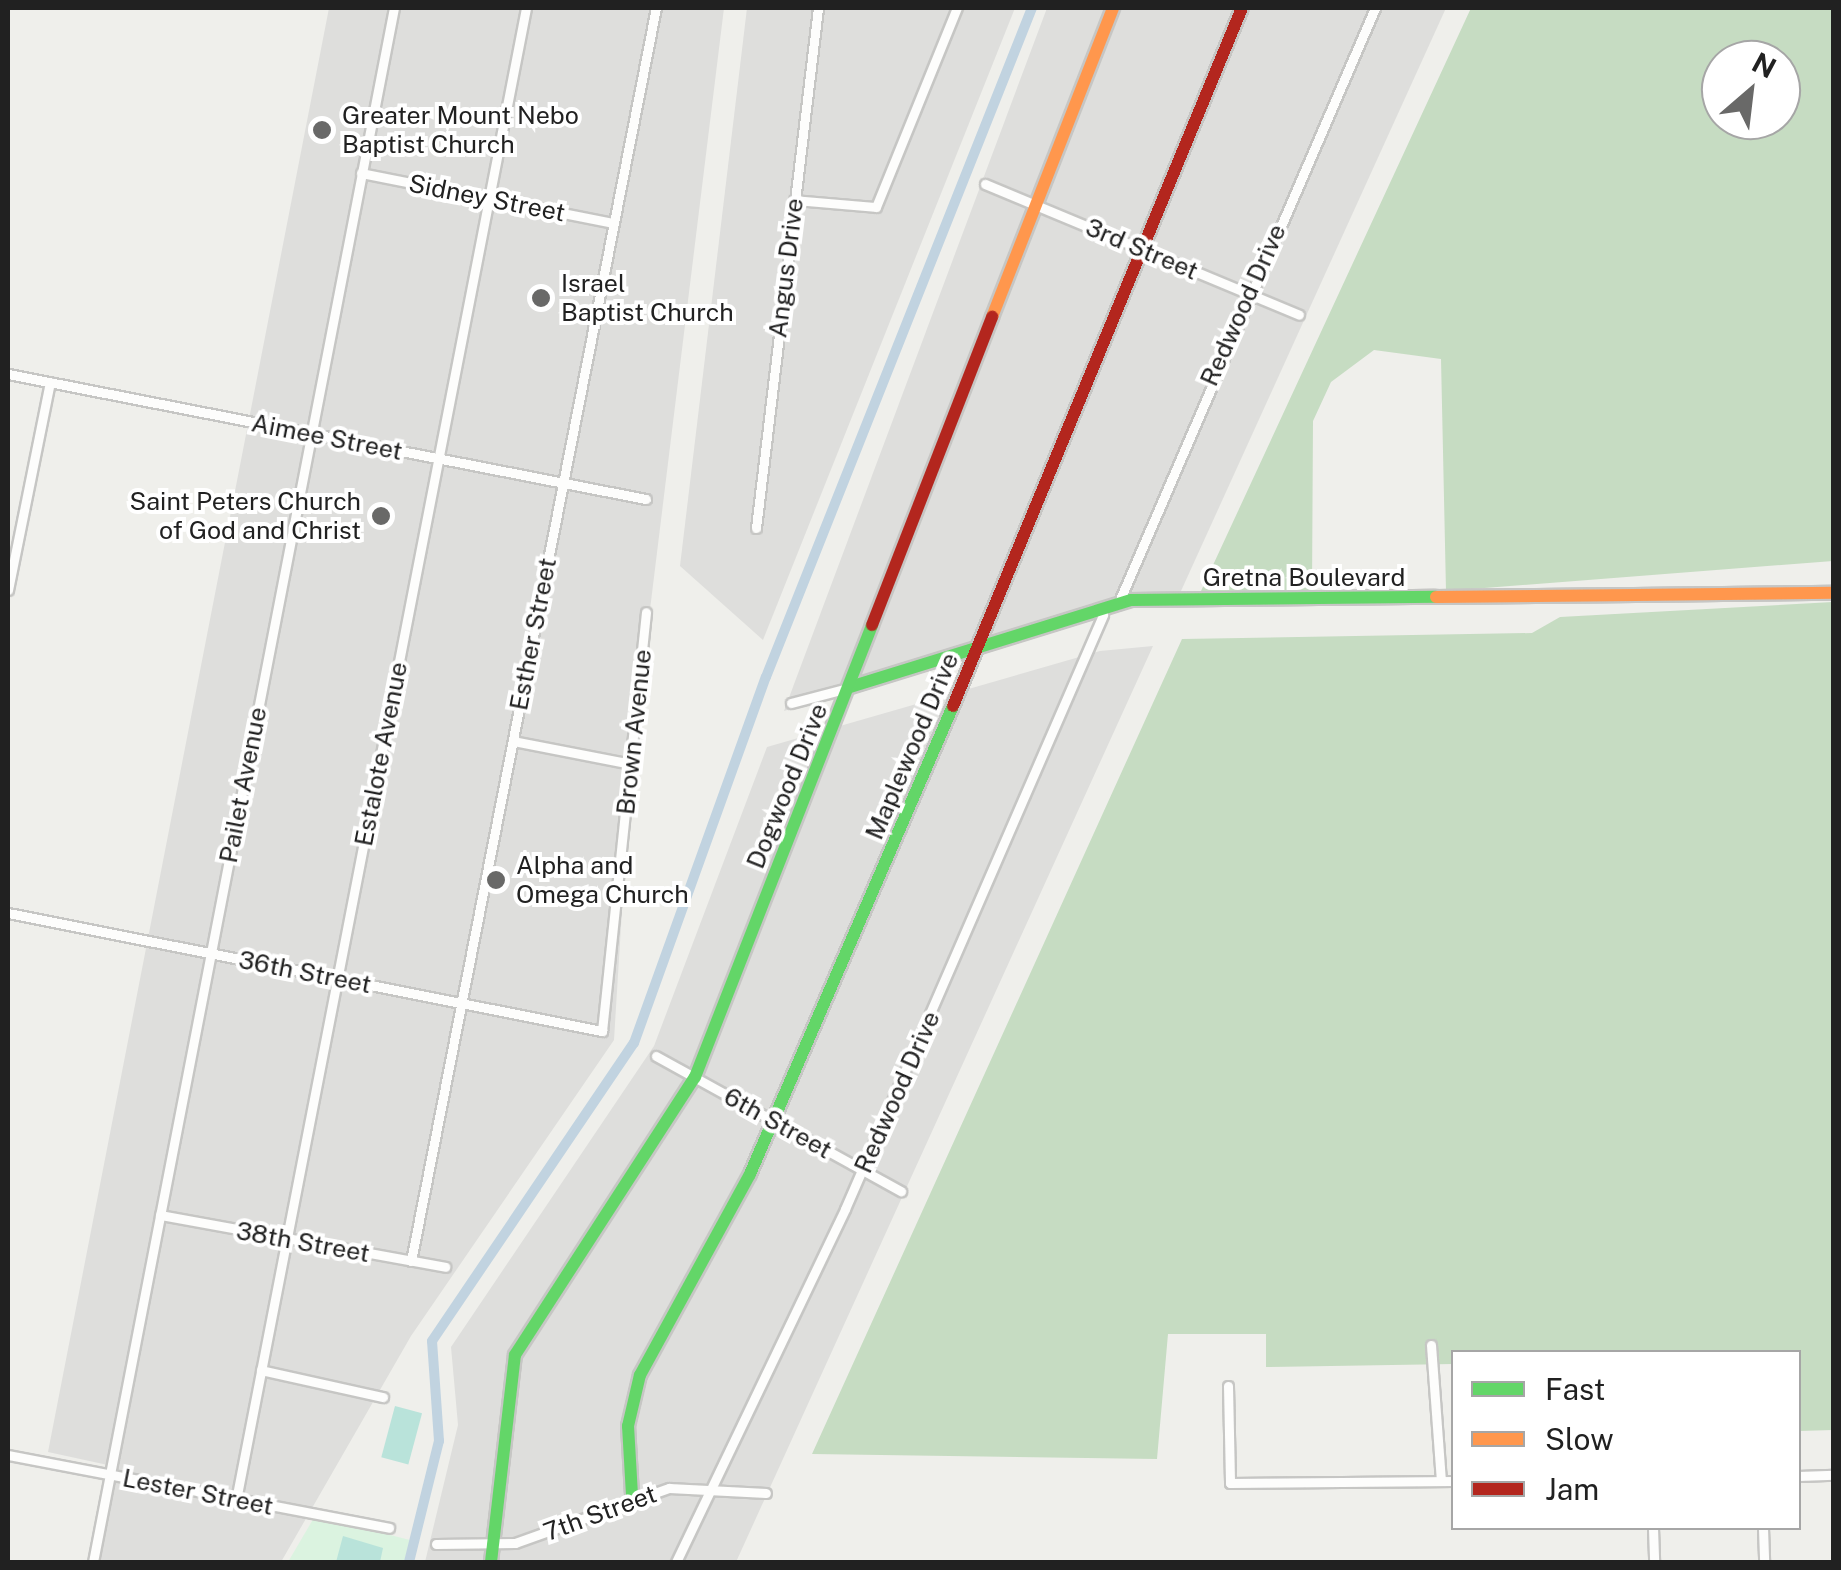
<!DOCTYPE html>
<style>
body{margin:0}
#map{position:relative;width:1841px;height:1570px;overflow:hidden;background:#efefeb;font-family:"Public Sans",sans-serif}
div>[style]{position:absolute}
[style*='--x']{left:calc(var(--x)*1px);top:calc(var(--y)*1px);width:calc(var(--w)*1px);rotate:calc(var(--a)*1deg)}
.built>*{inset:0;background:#dededc}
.forest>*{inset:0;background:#c6dcc2}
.park>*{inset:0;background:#dbf3e0}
.pitch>*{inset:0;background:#b9e3da;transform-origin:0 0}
.canal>*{height:10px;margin:-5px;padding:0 5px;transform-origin:5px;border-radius:5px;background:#c1d3e0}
.roads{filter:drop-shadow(2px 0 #c6c6c4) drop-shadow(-2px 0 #c6c6c4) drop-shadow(0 2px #c6c6c4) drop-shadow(0 -2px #c6c6c4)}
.street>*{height:9px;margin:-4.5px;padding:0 4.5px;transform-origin:4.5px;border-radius:4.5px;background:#fdfdfc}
.fast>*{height:12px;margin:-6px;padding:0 6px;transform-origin:6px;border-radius:6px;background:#63d668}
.slow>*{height:12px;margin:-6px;padding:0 6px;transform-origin:6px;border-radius:6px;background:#ff974d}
.jam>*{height:12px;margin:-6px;padding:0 6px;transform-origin:6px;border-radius:6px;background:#b3261e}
.dots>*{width:28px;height:28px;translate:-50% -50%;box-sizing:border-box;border:5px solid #fff;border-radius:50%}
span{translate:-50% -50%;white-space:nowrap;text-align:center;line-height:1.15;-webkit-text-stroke:8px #fff;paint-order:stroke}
.poi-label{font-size:25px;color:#212121}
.left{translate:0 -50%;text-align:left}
.right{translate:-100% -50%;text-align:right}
.street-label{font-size:25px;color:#212121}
.frame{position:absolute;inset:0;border:10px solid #212121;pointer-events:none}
.legend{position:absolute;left:1451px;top:1350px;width:350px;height:180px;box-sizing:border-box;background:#fff;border:2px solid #a6a6a6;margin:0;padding:12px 18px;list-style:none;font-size:30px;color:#212121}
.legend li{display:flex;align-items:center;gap:20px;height:50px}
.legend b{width:50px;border:2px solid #a6a6a6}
.north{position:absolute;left:1701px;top:40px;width:100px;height:100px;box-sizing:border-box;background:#fff;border:2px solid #a6a6a6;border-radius:50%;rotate:28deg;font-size:28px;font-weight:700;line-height:40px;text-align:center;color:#212121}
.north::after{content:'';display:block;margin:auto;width:35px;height:45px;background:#696968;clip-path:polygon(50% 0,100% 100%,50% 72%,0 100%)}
</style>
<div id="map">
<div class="built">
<div style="clip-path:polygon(329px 8px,724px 8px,631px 764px,614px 1040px,411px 1336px,281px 1562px,99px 1562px,117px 1467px,48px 1452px)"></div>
<div style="clip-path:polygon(747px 8px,1015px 8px,763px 640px,680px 566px)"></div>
<div style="clip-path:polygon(1047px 8px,1446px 8px,1181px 591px,784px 711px)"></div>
<div style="clip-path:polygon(1153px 646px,736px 1562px,425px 1562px,458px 1425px,451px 1347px,654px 1046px,767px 747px,1100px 651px)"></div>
</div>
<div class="forest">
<div style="clip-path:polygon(evenodd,1471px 8px,1833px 8px,1833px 561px,1446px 591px,1441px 359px,1374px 350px,1331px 382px,1313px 421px,1312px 592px,1201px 591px,1471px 8px,1721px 60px,1781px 60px,1781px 120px,1721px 120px,1721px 60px)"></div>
<div style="clip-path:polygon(1833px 602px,1833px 1430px,1799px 1431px,1798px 1352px,1454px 1352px,1453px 1364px,1266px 1367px,1266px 1334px,1168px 1334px,1157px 1459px,812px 1454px,1182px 639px,1532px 633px,1560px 617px)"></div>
</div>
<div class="park">
<div style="clip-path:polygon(315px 1516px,410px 1540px,404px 1562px,288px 1562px)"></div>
</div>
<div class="pitch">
<div style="left:395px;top:1406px;width:28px;height:53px;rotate:15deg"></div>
<div style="clip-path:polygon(343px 1536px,383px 1548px,380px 1562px,336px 1562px)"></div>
</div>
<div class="canal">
<div style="--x:409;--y:1562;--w:125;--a:-76.1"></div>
<div style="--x:439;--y:1441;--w:100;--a:-94"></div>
<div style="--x:432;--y:1341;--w:360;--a:-55.9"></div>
<div style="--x:634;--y:1043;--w:389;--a:-70.2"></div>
<div style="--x:766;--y:677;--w:720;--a:-68.32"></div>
</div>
<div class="roads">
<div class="street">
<div style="--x:361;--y:173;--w:257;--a:11.2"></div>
<div style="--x:985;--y:184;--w:340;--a:22.6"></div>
<div style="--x:794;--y:200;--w:82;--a:4.9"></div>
<div style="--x:876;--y:207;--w:215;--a:-67.9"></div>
<div style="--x:8;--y:374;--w:650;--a:11.09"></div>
<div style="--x:756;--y:528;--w:524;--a:-83.2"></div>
<div style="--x:8;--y:590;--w:212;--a:-78.6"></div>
<div style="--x:1118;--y:604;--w:649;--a:-66.67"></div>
<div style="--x:791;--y:703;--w:59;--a:-14.7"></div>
<div style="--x:513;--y:741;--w:120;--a:11"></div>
<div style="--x:8;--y:913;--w:606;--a:11.24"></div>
<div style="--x:602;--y:1031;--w:421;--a:-84"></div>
<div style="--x:656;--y:1056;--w:280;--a:28.9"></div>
<div style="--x:160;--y:1215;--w:290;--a:10.3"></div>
<div style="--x:411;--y:1261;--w:1277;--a:-78.94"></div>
<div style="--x:1431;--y:1345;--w:136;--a:85.8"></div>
<div style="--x:261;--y:1370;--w:125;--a:12.5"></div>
<div style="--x:1228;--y:1386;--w:97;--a:88.8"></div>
<div style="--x:1230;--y:1483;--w:224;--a:-0.5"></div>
<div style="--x:8;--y:1455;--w:388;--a:10.8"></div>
<div style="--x:1798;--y:1476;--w:36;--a:-2"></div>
<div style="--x:236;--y:1500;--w:1520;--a:-79"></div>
<div style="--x:1653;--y:1528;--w:34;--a:88"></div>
<div style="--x:1763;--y:1528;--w:34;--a:88"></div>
<div style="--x:436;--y:1544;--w:79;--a:-0.7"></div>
<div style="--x:515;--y:1543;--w:164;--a:-19.7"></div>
<div style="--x:669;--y:1488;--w:97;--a:3"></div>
<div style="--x:93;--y:1562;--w:1583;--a:-79.04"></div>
<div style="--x:676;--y:1562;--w:391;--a:-64.4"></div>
<div style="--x:845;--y:1209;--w:648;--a:-66.52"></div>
</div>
<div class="fast">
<div style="--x:850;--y:687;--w:294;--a:-17.2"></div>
<div style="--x:1131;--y:600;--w:305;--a:-0.6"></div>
<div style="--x:632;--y:1495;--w:69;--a:-93.3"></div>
<div style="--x:628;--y:1426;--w:52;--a:-76.8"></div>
<div style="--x:640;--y:1375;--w:229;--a:-61.3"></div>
<div style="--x:750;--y:1174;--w:510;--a:-66.55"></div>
<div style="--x:491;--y:1562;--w:208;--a:-83.4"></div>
<div style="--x:515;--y:1355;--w:331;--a:-57.1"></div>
<div style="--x:695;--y:1077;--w:485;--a:-68.6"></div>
</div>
<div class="slow">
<div style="--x:992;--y:317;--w:332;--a:-68.6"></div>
<div style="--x:1436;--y:597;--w:398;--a:-0.6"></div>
</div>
<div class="jam">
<div style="--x:872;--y:625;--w:331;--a:-68.7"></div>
<div style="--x:953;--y:706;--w:755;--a:-67.51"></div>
</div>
</div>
<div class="dots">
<div style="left:322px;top:130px;background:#696968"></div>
<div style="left:541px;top:298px;background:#696968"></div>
<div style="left:381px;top:516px;background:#696968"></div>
<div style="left:496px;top:880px;background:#696968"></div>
</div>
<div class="poi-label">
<span class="left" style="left:342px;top:130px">Greater Mount Nebo<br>Baptist Church</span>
<span class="left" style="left:561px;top:298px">Israel<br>Baptist Church</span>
<span class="right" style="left:361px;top:516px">Saint Peters Church<br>of God and Christ</span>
<span class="left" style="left:516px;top:880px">Alpha and<br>Omega Church</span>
</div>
<div class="street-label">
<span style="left:487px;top:198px;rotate:11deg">Sidney Street</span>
<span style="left:1142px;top:249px;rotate:23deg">3rd Street</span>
<span style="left:786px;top:268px;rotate:-83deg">Angus Drive</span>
<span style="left:1243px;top:305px;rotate:-66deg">Redwood Drive</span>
<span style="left:327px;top:437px;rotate:11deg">Aimee Street</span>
<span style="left:1304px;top:577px">Gretna Boulevard</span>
<span style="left:533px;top:634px;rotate:-79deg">Esther Street</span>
<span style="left:634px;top:732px;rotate:-84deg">Brown Avenue</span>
<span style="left:912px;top:746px;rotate:-67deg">Maplewood Drive</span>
<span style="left:381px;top:754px;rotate:-79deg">Estalote Avenue</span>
<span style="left:243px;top:785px;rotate:-79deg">Pailet Avenue</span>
<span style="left:787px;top:786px;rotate:-68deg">Dogwood Drive</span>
<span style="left:305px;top:972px;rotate:11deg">36th Street</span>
<span style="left:897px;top:1092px;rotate:-66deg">Redwood Drive</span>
<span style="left:778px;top:1123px;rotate:29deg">6th Street</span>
<span style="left:303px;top:1242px;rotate:10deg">38th Street</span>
<span style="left:198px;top:1492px;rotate:11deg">Lester Street</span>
<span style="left:600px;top:1513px;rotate:-20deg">7th Street</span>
</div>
<div class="frame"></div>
<ul class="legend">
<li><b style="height:12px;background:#63d668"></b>Fast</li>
<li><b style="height:12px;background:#ff974d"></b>Slow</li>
<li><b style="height:12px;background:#b3261e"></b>Jam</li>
</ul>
<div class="north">N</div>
</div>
